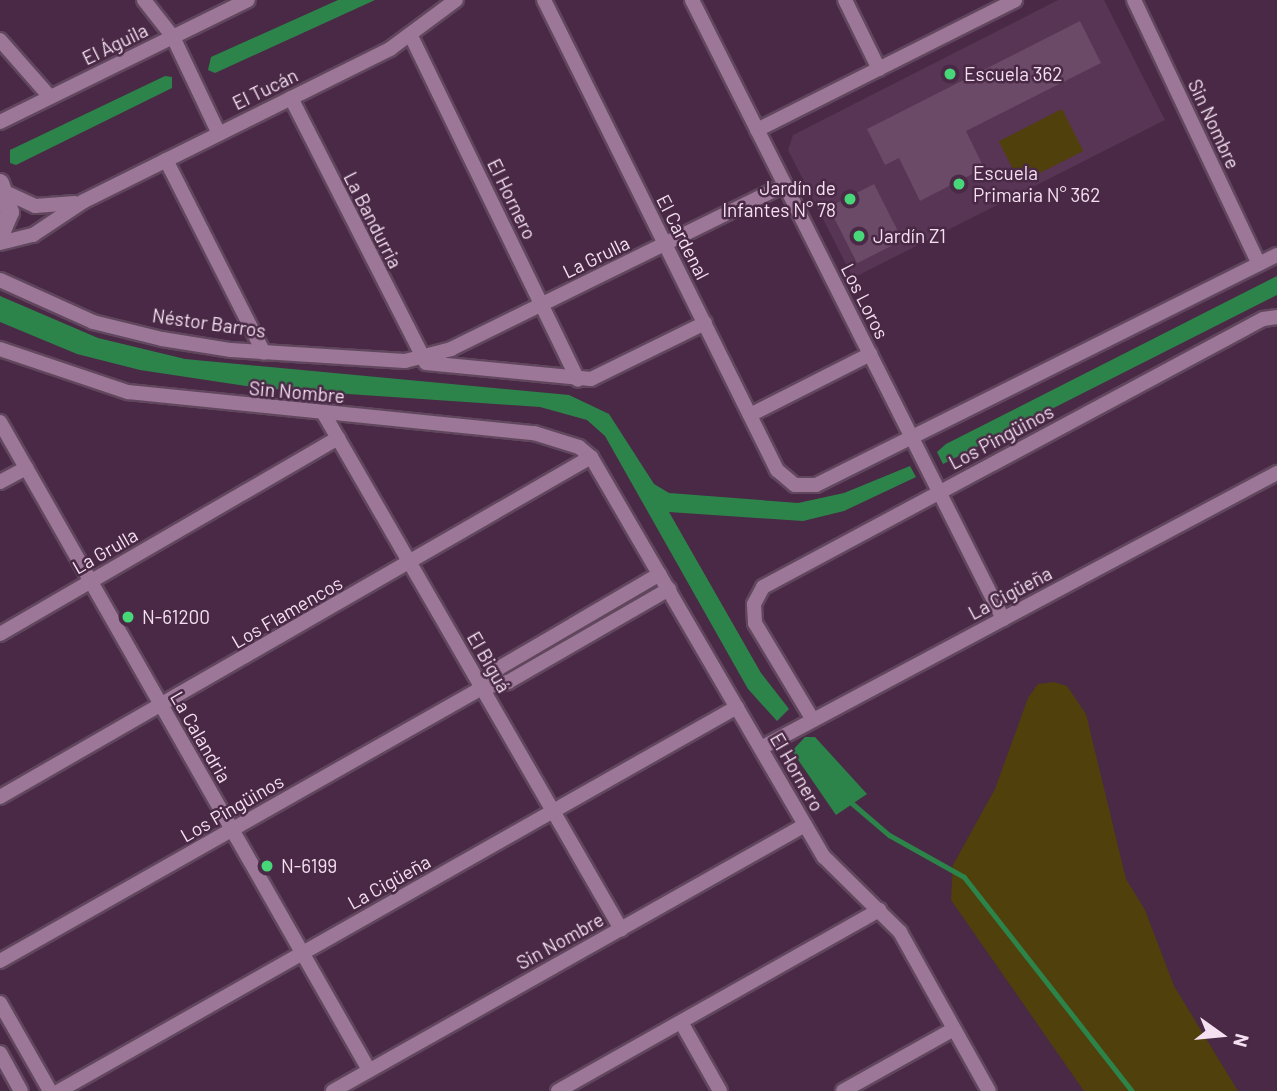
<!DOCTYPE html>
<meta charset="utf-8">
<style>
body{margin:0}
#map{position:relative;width:1277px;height:1091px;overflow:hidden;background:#492945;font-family:Barlow,sans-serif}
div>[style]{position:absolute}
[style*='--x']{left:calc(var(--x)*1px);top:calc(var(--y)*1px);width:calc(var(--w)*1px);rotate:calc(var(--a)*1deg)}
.built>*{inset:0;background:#583455}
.green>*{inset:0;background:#50400b;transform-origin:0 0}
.water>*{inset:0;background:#2d844a}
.stream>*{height:5px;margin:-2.5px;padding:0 2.5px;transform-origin:2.5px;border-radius:2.5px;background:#2d844a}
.building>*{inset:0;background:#6b4a67;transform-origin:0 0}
.roads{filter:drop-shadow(2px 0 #61475e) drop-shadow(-2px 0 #61475e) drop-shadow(0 2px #61475e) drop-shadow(0 -2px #61475e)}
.minor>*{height:14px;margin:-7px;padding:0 7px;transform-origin:7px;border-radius:7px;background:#9c7797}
.tertiary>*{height:18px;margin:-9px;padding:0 9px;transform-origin:9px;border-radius:9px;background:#9c7797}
.dots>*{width:19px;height:19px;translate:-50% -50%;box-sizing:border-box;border:4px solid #492945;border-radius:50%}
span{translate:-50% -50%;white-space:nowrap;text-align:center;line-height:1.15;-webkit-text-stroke:5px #492945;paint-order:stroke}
.street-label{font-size:19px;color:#f4e0f1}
.poi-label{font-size:19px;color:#f4e0f1}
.left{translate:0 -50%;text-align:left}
.right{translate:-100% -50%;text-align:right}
.north{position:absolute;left:1186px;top:1000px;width:70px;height:70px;-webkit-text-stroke:5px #492945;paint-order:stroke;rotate:105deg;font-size:19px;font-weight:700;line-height:28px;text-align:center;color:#f4e0f1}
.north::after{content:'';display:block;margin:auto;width:24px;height:32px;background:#f4e0f1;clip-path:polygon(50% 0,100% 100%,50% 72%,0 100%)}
</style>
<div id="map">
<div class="built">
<div style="clip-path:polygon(1058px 0,1104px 0,1165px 120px,853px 278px,788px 150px,793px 135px)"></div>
</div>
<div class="green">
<div style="left:1062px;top:109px;width:47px;height:71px;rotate:63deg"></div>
<div style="clip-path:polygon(1054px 682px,1067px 686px,1086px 714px,1126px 879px,1145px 910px,1174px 986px,1238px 1091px,1084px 1091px,951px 900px,953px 865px,995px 789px,1028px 698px,1038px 684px)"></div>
</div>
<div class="water">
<div style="clip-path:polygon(338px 0,375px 0,215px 73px,208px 70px,211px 57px)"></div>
<div style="clip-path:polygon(165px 76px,172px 77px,172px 88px,16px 165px,10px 163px,10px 150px)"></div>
<div style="clip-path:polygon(1277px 276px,1277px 295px,943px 464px,937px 452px,946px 444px)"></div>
<div style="clip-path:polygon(0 296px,98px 338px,185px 359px,569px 395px,609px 414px,654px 484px,669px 493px,798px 503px,844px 493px,910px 466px,916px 477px,844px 511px,803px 521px,669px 512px,761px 673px,789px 709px,777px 721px,748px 689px,605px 436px,587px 420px,540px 407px,260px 388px,140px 370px,77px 354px,0 322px)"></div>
<div style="clip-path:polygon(805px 737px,815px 737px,867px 794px,836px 815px,792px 751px)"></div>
</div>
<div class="stream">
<div style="--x:848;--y:800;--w:54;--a:40.5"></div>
<div style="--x:889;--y:835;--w:86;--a:29.2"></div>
<div style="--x:964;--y:877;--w:272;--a:51.9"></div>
</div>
<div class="building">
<div style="clip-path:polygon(1080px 21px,1101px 63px,966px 131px,984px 168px,920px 201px,899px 158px,885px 165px,867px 129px)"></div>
<div style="left:874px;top:184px;width:63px;height:51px;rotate:63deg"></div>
</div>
<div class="roads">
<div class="minor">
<div style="--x:144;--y:0;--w:47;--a:51.9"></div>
<div style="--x:173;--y:37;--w:107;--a:64.6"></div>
<div style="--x:544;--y:0;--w:525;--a:63.63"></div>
<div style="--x:777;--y:470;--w:23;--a:40"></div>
<div style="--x:795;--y:485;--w:21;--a:0"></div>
<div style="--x:816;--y:485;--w:515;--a:-26.52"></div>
<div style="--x:692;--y:0;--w:693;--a:63.32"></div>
<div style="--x:845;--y:0;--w:77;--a:63.8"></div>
<div style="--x:1134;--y:0;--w:292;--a:64.7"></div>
<div style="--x:411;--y:36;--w:382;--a:64.1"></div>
<div style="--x:0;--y:40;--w:76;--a:48.7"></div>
<div style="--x:291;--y:98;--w:297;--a:63"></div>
<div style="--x:426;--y:363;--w:166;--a:5.5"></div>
<div style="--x:591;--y:379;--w:127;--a:-26.2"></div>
<div style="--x:0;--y:122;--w:276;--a:-26.2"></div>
<div style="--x:757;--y:130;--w:289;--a:-26.7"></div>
<div style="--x:166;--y:160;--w:216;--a:63.1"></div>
<div style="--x:5;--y:192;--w:33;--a:25"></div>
<div style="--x:35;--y:206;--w:40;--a:-4.3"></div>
<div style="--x:0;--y:243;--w:34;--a:-14"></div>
<div style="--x:33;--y:235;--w:61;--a:-33.7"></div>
<div style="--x:84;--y:201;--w:342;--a:-26.4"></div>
<div style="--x:390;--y:49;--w:82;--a:-36.6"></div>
<div style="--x:0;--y:280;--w:102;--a:24.3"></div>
<div style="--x:93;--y:322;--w:71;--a:13.8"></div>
<div style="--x:162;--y:339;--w:70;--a:9.1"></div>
<div style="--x:231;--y:350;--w:174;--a:3.6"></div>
<div style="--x:405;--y:361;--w:48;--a:-14.6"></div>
<div style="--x:451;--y:349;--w:372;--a:-26.2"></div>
<div style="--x:0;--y:349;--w:135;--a:18.6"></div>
<div style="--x:128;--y:392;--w:408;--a:5.8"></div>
<div style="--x:534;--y:433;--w:47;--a:17.3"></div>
<div style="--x:579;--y:447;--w:16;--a:40"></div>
<div style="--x:591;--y:457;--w:463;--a:59.8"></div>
<div style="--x:824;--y:857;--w:107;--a:44.6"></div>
<div style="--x:900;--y:932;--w:182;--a:60.8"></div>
<div style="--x:324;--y:414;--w:595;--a:60.03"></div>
<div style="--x:750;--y:415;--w:135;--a:-26.9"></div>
<div style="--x:0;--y:422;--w:746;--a:60.34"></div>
<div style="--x:0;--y:482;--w:30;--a:-28"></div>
<div style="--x:0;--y:634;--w:391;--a:-30.1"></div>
<div style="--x:482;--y:688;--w:26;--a:-50"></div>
<div style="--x:499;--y:668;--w:186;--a:-30.3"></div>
<div style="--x:813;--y:720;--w:113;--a:-120.9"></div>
<div style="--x:755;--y:623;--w:19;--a:-93"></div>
<div style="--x:754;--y:604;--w:19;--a:-62"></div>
<div style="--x:763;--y:587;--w:567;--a:-28.19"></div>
<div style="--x:1263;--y:319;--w:14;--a:-8"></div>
<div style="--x:761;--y:748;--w:585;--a:-28.06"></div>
<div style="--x:0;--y:797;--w:682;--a:-29.91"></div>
<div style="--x:0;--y:961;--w:554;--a:-29.53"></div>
<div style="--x:482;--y:688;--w:27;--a:-13"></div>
<div style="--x:508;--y:682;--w:186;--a:-30"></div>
<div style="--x:0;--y:1003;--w:101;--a:60.4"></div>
<div style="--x:681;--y:1022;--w:79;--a:60.5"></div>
<div style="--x:0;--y:1053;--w:43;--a:61.1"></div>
<div style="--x:59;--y:1091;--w:779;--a:-29.53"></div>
<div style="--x:333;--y:1091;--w:542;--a:-29.4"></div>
<div style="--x:558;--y:1091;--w:369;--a:-29.4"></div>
<div style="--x:843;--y:1091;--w:127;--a:-29.2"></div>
</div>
<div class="tertiary">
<div style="--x:0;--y:183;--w:31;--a:71"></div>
<div style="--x:10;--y:212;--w:26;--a:113"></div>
</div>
</div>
<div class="dots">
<div style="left:950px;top:74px;background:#47d779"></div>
<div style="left:959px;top:184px;background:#47d779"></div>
<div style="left:850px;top:199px;background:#47d779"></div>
<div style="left:859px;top:236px;background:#47d779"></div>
<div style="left:128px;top:617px;background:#47d779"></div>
<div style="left:267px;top:866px;background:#47d779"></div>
</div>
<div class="street-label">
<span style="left:115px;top:44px;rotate:-26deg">El Águila</span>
<span style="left:265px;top:89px;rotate:-26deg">El Tucán</span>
<span style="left:1214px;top:124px;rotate:65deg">Sin Nombre</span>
<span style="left:512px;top:199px;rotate:64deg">El Hornero</span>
<span style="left:373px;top:220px;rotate:63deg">La Bandurria</span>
<span style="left:683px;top:237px;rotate:63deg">El Cardenal</span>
<span style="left:596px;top:257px;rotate:-26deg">La Grulla</span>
<span style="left:865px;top:301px;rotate:63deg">Los Loros</span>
<span style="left:209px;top:323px;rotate:8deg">Néstor Barros</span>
<span style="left:297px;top:392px;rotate:5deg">Sin Nombre</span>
<span style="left:1001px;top:437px;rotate:-28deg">Los Pingüinos</span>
<span style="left:105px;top:551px;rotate:-30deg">La Grulla</span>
<span style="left:1010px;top:593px;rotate:-28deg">La Cigüeña</span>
<span style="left:287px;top:612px;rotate:-30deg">Los Flamencos</span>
<span style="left:489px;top:662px;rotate:60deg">El Biguá</span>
<span style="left:201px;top:737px;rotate:60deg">La Calandria</span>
<span style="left:797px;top:772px;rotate:60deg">El Hornero</span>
<span style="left:232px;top:808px;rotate:-30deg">Los Pingüinos</span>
<span style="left:389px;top:882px;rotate:-29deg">La Cigüeña</span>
<span style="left:560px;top:941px;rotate:-29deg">Sin Nombre</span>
</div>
<div class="poi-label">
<span class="left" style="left:964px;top:74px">Escuela 362</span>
<span class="left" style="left:973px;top:184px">Escuela<br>Primaria N° 362</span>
<span class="right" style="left:836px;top:199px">Jardín de<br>Infantes N° 78</span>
<span class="left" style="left:873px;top:236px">Jardín Z1</span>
<span class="left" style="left:142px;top:617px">N-61200</span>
<span class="left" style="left:281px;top:866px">N-6199</span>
</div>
<div class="north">N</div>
</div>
